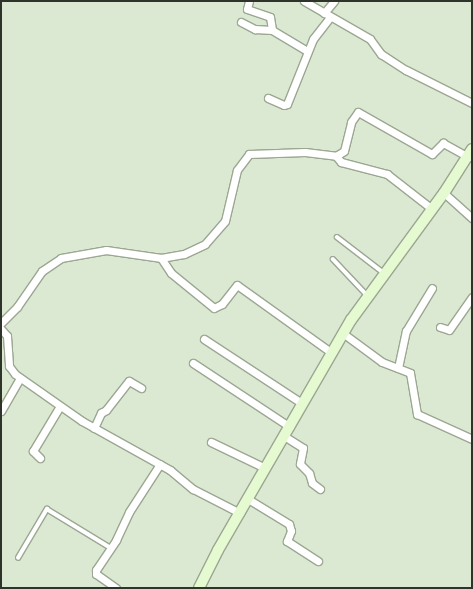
<!DOCTYPE html>
<style>
body{margin:0}
#map{position:relative;width:473px;height:589px;overflow:hidden;background:#dce9d2;font-family:"Times New Roman",serif}
div>[style]{position:absolute}
[style*='--x']{left:calc(var(--x)*1px);top:calc(var(--y)*1px);width:calc(var(--w)*1px);rotate:calc(var(--a)*1deg)}
.roads{filter:drop-shadow(1px 0 #9ba792) drop-shadow(-1px 0 #9ba792) drop-shadow(0 1px #9ba792) drop-shadow(0 -1px #9ba792)}
.service>*{height:3.5px;margin:-1.75px;padding:0 1.75px;transform-origin:1.75px;border-radius:1.75px;background:#fff}
.minor>*{height:7px;margin:-3.5px;padding:0 3.5px;transform-origin:3.5px;border-radius:3.5px;background:#fff}
.secondary>*{height:10px;margin:-5px;padding:0 5px;transform-origin:5px;border-radius:5px;background:#e6fad2}
span{translate:-50% -50%;white-space:nowrap;text-align:center;line-height:1.15;-webkit-text-stroke:4px #fff;paint-order:stroke}
.frame{position:absolute;inset:0;border:2px solid #2f342b;pointer-events:none}
</style>
<div id="map">
<div class="roads">
<div class="service">
<div style="--x:337;--y:237;--w:59;--a:37.5"></div>
<div style="--x:333;--y:259;--w:51;--a:46.6"></div>
<div style="--x:18;--y:558;--w:57;--a:-59.4"></div>
<div style="--x:47;--y:509;--w:75;--a:31.4"></div>
</div>
<div class="minor">
<div style="--x:249;--y:1;--w:8;--a:104"></div>
<div style="--x:247;--y:9;--w:24;--a:19"></div>
<div style="--x:270;--y:17;--w:13;--a:81"></div>
<div style="--x:272;--y:30;--w:41;--a:31"></div>
<div style="--x:304;--y:1;--w:76;--a:29.9"></div>
<div style="--x:370;--y:39;--w:19;--a:54"></div>
<div style="--x:381;--y:54;--w:30;--a:33"></div>
<div style="--x:406;--y:70;--w:74;--a:26.6"></div>
<div style="--x:324;--y:13;--w:16;--a:-50"></div>
<div style="--x:241;--y:22;--w:16;--a:27"></div>
<div style="--x:255;--y:29;--w:17;--a:3"></div>
<div style="--x:268;--y:98;--w:17;--a:24"></div>
<div style="--x:284;--y:105;--w:3;--a:-18"></div>
<div style="--x:287;--y:104;--w:70;--a:-68.2"></div>
<div style="--x:313;--y:39;--w:28;--a:-52"></div>
<div style="--x:336;--y:156;--w:9;--a:-32"></div>
<div style="--x:344;--y:151;--w:30;--a:-76"></div>
<div style="--x:351;--y:122;--w:12;--a:-55"></div>
<div style="--x:358;--y:112;--w:85;--a:29.6"></div>
<div style="--x:432;--y:154;--w:16;--a:-45"></div>
<div style="--x:443;--y:143;--w:29;--a:29"></div>
<div style="--x:444;--y:193;--w:38;--a:42"></div>
<div style="--x:161;--y:258;--w:18;--a:56"></div>
<div style="--x:171;--y:273;--w:55;--a:39.1"></div>
<div style="--x:214;--y:308;--w:9;--a:-27"></div>
<div style="--x:222;--y:304;--w:24;--a:-52"></div>
<div style="--x:237;--y:285;--w:117;--a:35.6"></div>
<div style="--x:1;--y:323;--w:23;--a:-45"></div>
<div style="--x:17;--y:307;--w:44;--a:-55.2"></div>
<div style="--x:42;--y:271;--w:23;--a:-34"></div>
<div style="--x:61;--y:258;--w:46;--a:-10.1"></div>
<div style="--x:106;--y:250;--w:56;--a:8.3"></div>
<div style="--x:161;--y:258;--w:23;--a:-10"></div>
<div style="--x:184;--y:254;--w:23;--a:-25"></div>
<div style="--x:205;--y:244;--w:30;--a:-49"></div>
<div style="--x:225;--y:221;--w:52;--a:-76.8"></div>
<div style="--x:237;--y:170;--w:20;--a:-53"></div>
<div style="--x:249;--y:154;--w:56;--a:-2"></div>
<div style="--x:305;--y:152;--w:31;--a:7"></div>
<div style="--x:336;--y:156;--w:8;--a:50"></div>
<div style="--x:341;--y:162;--w:48;--a:14.6"></div>
<div style="--x:387;--y:174;--w:57;--a:37.9"></div>
<div style="--x:440;--y:327;--w:9;--a:18"></div>
<div style="--x:449;--y:330;--w:40;--a:-55.1"></div>
<div style="--x:1;--y:329;--w:9;--a:49"></div>
<div style="--x:7;--y:336;--w:30;--a:86"></div>
<div style="--x:9;--y:366;--w:10;--a:53"></div>
<div style="--x:15;--y:374;--w:82;--a:35"></div>
<div style="--x:82;--y:421;--w:101;--a:29.1"></div>
<div style="--x:170;--y:470;--w:30;--a:40"></div>
<div style="--x:193;--y:489;--w:53;--a:27.1"></div>
<div style="--x:344;--y:334;--w:47;--a:36.4"></div>
<div style="--x:382;--y:362;--w:30;--a:21"></div>
<div style="--x:410;--y:373;--w:42;--a:80.3"></div>
<div style="--x:417;--y:414;--w:60;--a:24.4"></div>
<div style="--x:204;--y:339;--w:118;--a:33.3"></div>
<div style="--x:193;--y:363;--w:116;--a:33.4"></div>
<div style="--x:398;--y:368;--w:38;--a:-78"></div>
<div style="--x:406;--y:331;--w:50;--a:-58.8"></div>
<div style="--x:1;--y:411;--w:38;--a:-60"></div>
<div style="--x:94;--y:428;--w:17;--a:-65"></div>
<div style="--x:101;--y:413;--w:6;--a:-31"></div>
<div style="--x:106;--y:410;--w:37;--a:-52"></div>
<div style="--x:129;--y:381;--w:14;--a:30"></div>
<div style="--x:284;--y:436;--w:22;--a:32"></div>
<div style="--x:303;--y:448;--w:16;--a:101"></div>
<div style="--x:300;--y:464;--w:13;--a:45"></div>
<div style="--x:309;--y:473;--w:10;--a:73"></div>
<div style="--x:312;--y:483;--w:10;--a:37"></div>
<div style="--x:211;--y:442;--w:60;--a:25.7"></div>
<div style="--x:40;--y:458;--w:10;--a:-135"></div>
<div style="--x:33;--y:451;--w:52;--a:-59"></div>
<div style="--x:248;--y:499;--w:48;--a:31.4"></div>
<div style="--x:289;--y:524;--w:7;--a:74"></div>
<div style="--x:291;--y:531;--w:11;--a:112"></div>
<div style="--x:287;--y:541;--w:37;--a:33"></div>
<div style="--x:116;--y:588;--w:24;--a:-145"></div>
<div style="--x:96;--y:574;--w:4;--a:-90"></div>
<div style="--x:96;--y:570;--w:36;--a:-56"></div>
<div style="--x:116;--y:540;--w:31;--a:-65"></div>
<div style="--x:129;--y:512;--w:57;--a:-57.1"></div>
</div>
<div class="secondary">
<div style="--x:199;--y:588;--w:42;--a:-63.4"></div>
<div style="--x:218;--y:550;--w:266;--a:-60"></div>
<div style="--x:351;--y:320;--w:157;--a:-53.8"></div>
<div style="--x:444;--y:193;--w:52;--a:-57.5"></div>
</div>
</div>
<div class="frame"></div>
</div>
